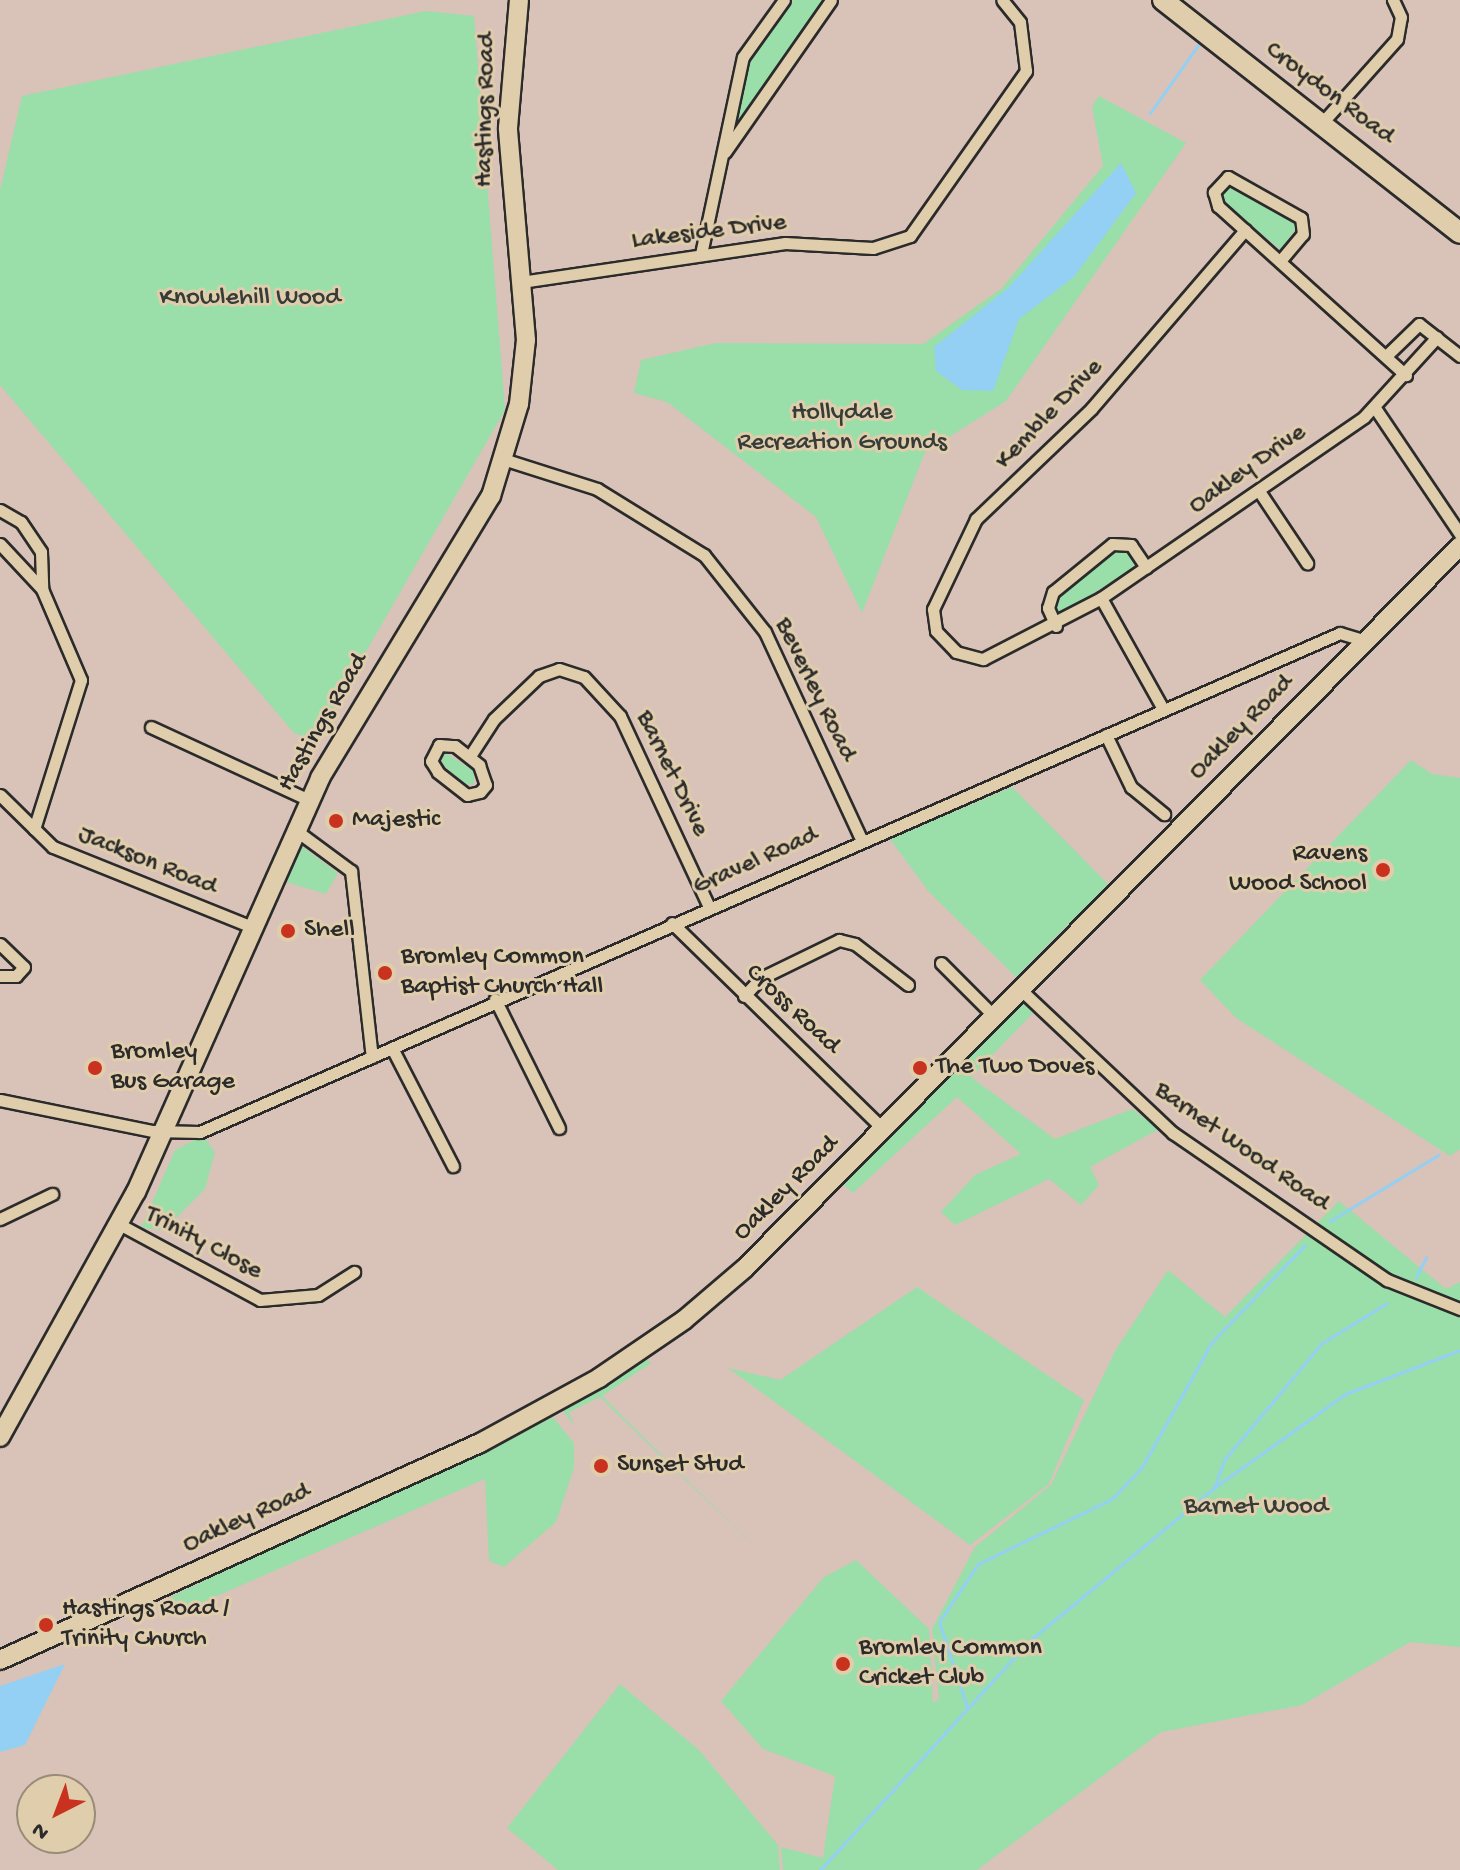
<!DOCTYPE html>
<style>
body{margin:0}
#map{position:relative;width:1460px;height:1870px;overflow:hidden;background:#d9c2b7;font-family:"Gochi Hand",sans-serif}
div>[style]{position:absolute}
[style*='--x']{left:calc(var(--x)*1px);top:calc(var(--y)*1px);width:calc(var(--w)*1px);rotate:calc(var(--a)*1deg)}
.green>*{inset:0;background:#9adeaa}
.water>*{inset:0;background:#93d0f4}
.stream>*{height:3px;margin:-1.5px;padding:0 1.5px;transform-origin:1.5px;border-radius:1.5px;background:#93d0f4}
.roads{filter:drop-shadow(2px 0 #2b2b2b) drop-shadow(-2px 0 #2b2b2b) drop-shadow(0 2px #2b2b2b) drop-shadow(0 -2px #2b2b2b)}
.street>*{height:11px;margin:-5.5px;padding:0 5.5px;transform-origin:5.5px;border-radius:5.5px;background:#e0cdab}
.primary>*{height:18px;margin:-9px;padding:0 9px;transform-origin:9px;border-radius:9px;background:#e0cdab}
.highway>*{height:20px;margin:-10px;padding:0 10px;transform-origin:10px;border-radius:10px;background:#e0cdab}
.dots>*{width:22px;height:22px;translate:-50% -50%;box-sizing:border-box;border:4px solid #e0cdab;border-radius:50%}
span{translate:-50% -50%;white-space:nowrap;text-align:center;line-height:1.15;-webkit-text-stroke:6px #e0cdab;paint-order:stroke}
.street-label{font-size:26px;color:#2b2b2b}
.park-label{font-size:26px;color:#363d38}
.poi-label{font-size:26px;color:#2b2b2b}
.left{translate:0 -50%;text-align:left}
.right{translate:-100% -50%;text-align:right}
.north{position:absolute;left:16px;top:1774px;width:80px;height:80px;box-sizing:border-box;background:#e0cdab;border:2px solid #988c78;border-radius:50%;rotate:222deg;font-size:22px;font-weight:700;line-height:32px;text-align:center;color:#2b2b2b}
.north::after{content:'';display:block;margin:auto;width:28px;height:36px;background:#c8321e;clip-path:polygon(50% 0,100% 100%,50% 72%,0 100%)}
</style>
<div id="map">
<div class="green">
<div style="clip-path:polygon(794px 0,823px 0,734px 128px,747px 61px)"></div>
<div style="clip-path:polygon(426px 11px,474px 16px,505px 410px,314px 742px,293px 732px,0 385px,0 190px,22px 96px)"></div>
<div style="clip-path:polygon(1099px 96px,1186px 143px,1006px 401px,925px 452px,862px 613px,816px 517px,667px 402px,634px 393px,641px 360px,716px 343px,923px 344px,1001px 289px,1103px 166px,1092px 107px)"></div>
<div style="clip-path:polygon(1235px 182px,1299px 224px,1281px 250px,1218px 198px)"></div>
<div style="clip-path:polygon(1116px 546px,1127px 548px,1135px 567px,1058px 616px,1054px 597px)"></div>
<div style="clip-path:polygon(444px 752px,474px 771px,474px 784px,466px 785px,441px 763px)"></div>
<div style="clip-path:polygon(1411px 760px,1432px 774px,1460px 778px,1460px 1149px,1450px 1156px,1236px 1018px,1200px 980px)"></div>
<div style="clip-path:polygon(1012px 787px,1108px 884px,1016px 977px,929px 892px,890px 839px)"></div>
<div style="clip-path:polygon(301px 846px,338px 873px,326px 894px,286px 882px)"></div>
<div style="clip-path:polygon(1022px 1000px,1035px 1011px,971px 1077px,1055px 1139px,1132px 1109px,1159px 1129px,1090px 1167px,1099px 1185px,1081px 1205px,1049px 1179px,955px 1225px,941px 1212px,975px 1175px,1021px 1154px,957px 1097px,853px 1193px,841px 1183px)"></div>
<div style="clip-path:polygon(203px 1136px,215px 1152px,205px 1189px,164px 1230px,141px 1228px,175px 1150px)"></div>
<div style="clip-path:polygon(1339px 1201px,1446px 1289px,1460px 1282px,1460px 1647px,1410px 1642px,1302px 1705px,1161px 1732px,977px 1870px,783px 1870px,781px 1847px,823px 1858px,835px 1776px,763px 1749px,721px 1701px,788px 1620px,824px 1577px,856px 1560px,929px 1629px,933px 1703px,939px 1699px,932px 1629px,975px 1547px,1051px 1485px,1115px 1351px,1168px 1270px,1225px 1317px)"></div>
<div style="clip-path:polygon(917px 1287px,1084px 1400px,1049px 1484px,970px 1545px,728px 1368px,780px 1380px)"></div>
<div style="clip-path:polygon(646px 1358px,651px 1363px,602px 1396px,767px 1559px,600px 1397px,569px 1412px,574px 1425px,563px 1411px)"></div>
<div style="clip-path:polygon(551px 1415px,574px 1443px,574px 1468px,556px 1522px,504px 1567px,489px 1561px,485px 1479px,175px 1614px,164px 1600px)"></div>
<div style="clip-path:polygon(620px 1684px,699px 1750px,778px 1845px,780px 1870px,558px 1870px,507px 1828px)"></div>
</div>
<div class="water">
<div style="clip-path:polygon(1121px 163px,1136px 193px,1074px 277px,1019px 319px,993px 391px,962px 390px,936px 371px,934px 347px,1008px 288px)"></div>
<div style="clip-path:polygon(65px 1664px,25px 1745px,0 1752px,0 1686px)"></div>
</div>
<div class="stream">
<div style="--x:1150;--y:113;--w:88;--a:-54.7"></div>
<div style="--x:1330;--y:1221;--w:127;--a:-31.4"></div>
<div style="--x:1416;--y:1277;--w:22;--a:-63"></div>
<div style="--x:1214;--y:1488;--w:30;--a:-70"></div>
<div style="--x:1224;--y:1460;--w:153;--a:-50.1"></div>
<div style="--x:1322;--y:1343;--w:76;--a:-31.6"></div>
<div style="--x:967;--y:1707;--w:89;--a:-108.2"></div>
<div style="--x:939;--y:1622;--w:70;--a:-56.1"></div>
<div style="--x:978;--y:1564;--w:149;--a:-25.9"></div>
<div style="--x:1112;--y:1499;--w:44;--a:-46.8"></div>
<div style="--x:1142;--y:1467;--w:143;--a:-60.8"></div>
<div style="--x:1212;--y:1342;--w:134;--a:-46.2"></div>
<div style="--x:820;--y:1870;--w:309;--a:-47.6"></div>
<div style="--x:1028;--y:1642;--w:246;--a:-39.6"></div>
<div style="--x:1218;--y:1485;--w:156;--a:-35.6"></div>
<div style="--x:1345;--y:1394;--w:123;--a:-20.9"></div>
</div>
<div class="roads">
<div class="street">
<div style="--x:1321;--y:124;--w:114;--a:-48.2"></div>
<div style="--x:1397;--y:39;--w:22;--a:-80"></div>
<div style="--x:1401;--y:17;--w:19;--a:-115"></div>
<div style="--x:725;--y:152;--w:185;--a:-55.1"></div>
<div style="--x:1245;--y:230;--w:236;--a:130.7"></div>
<div style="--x:1091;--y:409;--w:159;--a:136.3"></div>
<div style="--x:976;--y:519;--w:100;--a:115.5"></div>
<div style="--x:933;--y:609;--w:22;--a:82"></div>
<div style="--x:936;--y:631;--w:29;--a:46"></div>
<div style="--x:956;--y:652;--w:28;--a:15"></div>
<div style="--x:983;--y:659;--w:133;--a:-27.3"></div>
<div style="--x:1101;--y:598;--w:319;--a:-34.5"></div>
<div style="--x:1364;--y:417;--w:108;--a:-47.6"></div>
<div style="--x:701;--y:254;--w:201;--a:-78"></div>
<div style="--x:743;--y:57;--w:70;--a:-54.3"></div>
<div style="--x:1280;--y:261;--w:35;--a:-50"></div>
<div style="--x:1303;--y:234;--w:16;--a:-97"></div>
<div style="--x:1301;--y:218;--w:84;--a:-150.7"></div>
<div style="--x:1228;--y:177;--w:21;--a:133"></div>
<div style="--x:1214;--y:192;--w:15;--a:74"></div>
<div style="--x:1218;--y:206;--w:253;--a:42"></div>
<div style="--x:521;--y:282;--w:267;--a:-8.4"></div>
<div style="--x:785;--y:243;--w:88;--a:3.3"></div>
<div style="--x:873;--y:248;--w:39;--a:-18"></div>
<div style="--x:910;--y:236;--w:202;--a:-54.9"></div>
<div style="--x:1026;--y:71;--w:49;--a:-97"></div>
<div style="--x:1020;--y:22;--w:28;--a:-129"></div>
<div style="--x:1386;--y:356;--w:46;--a:-44.1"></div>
<div style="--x:1419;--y:324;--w:52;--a:38"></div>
<div style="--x:1375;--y:408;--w:152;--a:56"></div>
<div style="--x:503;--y:459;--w:99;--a:17.7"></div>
<div style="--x:597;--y:489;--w:126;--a:31.7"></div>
<div style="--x:704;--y:555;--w:98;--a:51.6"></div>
<div style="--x:765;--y:632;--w:230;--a:65.1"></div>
<div style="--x:1259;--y:491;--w:87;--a:56.3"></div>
<div style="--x:0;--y:510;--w:24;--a:30"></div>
<div style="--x:21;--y:522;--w:36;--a:56"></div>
<div style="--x:41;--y:552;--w:37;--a:88"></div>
<div style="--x:42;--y:589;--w:99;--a:66.8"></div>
<div style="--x:81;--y:680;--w:156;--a:107.5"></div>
<div style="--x:0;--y:544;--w:62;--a:47"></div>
<div style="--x:1101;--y:598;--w:127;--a:60.8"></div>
<div style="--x:1056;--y:626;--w:20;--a:-114"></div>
<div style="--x:1048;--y:608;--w:17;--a:-73"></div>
<div style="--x:1053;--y:592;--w:76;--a:-39.1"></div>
<div style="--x:1112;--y:544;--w:19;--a:3"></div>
<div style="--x:1131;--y:545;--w:27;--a:56"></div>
<div style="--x:151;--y:727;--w:174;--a:24.8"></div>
<div style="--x:1106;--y:735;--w:58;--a:64.3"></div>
<div style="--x:1131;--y:787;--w:43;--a:39.3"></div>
<div style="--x:439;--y:745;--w:16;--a:4"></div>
<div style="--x:455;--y:746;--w:31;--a:38"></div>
<div style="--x:479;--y:765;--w:21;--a:71"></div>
<div style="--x:486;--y:785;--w:9;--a:131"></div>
<div style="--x:480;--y:792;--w:13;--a:167"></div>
<div style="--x:467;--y:795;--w:37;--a:-142"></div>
<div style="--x:438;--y:772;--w:13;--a:-122"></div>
<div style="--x:431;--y:761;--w:18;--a:-63"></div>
<div style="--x:470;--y:756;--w:44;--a:-57"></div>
<div style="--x:494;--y:719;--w:62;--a:-43.7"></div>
<div style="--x:539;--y:676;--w:21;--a:-19"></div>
<div style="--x:559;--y:669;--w:26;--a:18"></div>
<div style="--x:584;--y:677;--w:53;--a:47.3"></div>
<div style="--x:620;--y:716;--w:211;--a:65"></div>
<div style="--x:0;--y:795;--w:74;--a:44.5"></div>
<div style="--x:53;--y:847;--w:212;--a:21.9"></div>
<div style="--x:294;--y:829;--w:71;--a:36.4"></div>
<div style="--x:351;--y:871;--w:187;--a:83.6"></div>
<div style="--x:672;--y:923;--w:295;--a:44.3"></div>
<div style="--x:0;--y:944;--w:33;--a:44"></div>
<div style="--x:24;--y:967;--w:12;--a:132"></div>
<div style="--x:16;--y:976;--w:16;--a:180"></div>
<div style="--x:941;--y:963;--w:75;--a:45"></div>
<div style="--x:1020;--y:989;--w:210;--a:43.3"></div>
<div style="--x:1173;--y:1133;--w:260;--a:34.5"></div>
<div style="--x:1387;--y:1280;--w:79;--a:21.7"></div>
<div style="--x:744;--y:996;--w:25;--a:-47"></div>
<div style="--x:761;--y:978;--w:87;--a:-26"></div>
<div style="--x:839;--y:940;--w:16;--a:14"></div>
<div style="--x:855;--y:944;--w:67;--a:37.7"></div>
<div style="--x:495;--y:999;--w:144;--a:63.6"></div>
<div style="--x:392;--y:1048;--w:133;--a:62.7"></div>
<div style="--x:0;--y:1100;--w:156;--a:11.5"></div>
<div style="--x:153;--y:1131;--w:47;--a:1.2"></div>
<div style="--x:200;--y:1132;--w:1244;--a:-23.64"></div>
<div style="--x:1340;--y:633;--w:27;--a:17"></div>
<div style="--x:0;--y:1219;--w:58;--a:-25.7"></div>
<div style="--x:119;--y:1224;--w:160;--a:28.3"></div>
<div style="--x:260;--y:1300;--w:58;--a:-4.9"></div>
<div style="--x:318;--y:1295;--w:43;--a:-32.6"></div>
</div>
<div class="primary">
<div style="--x:0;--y:1437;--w:280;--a:-61"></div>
<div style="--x:136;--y:1192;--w:453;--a:-66"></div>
<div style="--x:320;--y:778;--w:330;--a:-58.8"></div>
<div style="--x:491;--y:496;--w:96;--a:-73.1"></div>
<div style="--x:519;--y:404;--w:64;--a:-83.8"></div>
<div style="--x:526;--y:340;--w:213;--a:-94.9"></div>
<div style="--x:508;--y:128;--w:128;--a:-85.1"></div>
<div style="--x:0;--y:1660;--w:527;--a:-24.33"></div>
<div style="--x:480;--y:1443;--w:136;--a:-28.6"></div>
<div style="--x:599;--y:1378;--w:103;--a:-34.3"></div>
<div style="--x:684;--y:1320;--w:80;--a:-40.4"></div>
<div style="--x:745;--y:1268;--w:1016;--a:-45.28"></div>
</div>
<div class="highway">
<div style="--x:1163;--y:0;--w:377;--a:38.1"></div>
</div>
</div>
<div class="dots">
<div style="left:336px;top:821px;background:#c8321e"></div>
<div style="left:1383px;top:870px;background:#c8321e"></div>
<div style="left:288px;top:931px;background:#c8321e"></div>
<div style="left:385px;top:973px;background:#c8321e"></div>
<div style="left:95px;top:1068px;background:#c8321e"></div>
<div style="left:920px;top:1068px;background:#c8321e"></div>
<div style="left:601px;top:1466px;background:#c8321e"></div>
<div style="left:46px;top:1625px;background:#c8321e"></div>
<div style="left:843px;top:1664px;background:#c8321e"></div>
</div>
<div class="street-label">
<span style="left:1329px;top:94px;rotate:37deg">Croydon Road</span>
<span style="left:487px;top:110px;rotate:-89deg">Hastings Road</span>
<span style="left:709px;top:233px;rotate:-7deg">Lakeside Drive</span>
<span style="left:1050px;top:415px;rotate:-46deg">Kemble Drive</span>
<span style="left:1248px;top:470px;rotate:-35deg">Oakley Drive</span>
<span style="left:814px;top:690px;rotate:64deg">Beverley Road</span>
<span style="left:324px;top:723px;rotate:-60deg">Hastings Road</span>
<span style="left:1242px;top:728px;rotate:-45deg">Oakley Road</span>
<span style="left:671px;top:774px;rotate:64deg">Barnet Drive</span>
<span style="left:147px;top:862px;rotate:22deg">Jackson Road</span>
<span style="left:756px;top:862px;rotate:-24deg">Gravel Road</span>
<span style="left:792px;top:1010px;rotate:43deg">Cross Road</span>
<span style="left:1241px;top:1148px;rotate:35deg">Barnet Wood Road</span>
<span style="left:787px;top:1189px;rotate:-45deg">Oakley Road</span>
<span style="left:203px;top:1244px;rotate:28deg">Trinity Close</span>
<span style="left:247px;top:1519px;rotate:-24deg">Oakley Road</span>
</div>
<div class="park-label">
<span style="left:250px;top:299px">Knowlehill Wood</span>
<span style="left:842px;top:429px">Hollydale<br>Recreation Grounds</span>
<span style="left:1256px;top:1508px">Barnet Wood</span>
</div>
<div class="poi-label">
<span class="left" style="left:352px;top:821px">Majestic</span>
<span class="right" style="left:1367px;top:870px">Ravens<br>Wood School</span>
<span class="left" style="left:304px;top:931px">Shell</span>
<span class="left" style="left:401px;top:973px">Bromley Common<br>Baptist Church Hall</span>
<span class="left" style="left:111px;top:1068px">Bromley<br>Bus Garage</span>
<span class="left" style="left:936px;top:1068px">The Two Doves</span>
<span class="left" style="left:617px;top:1466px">Sunset Stud</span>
<span class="left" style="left:62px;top:1625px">Hastings Road /<br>Trinity Church</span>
<span class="left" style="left:859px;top:1664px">Bromley Common<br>Cricket Club</span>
</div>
<div class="north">N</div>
</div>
